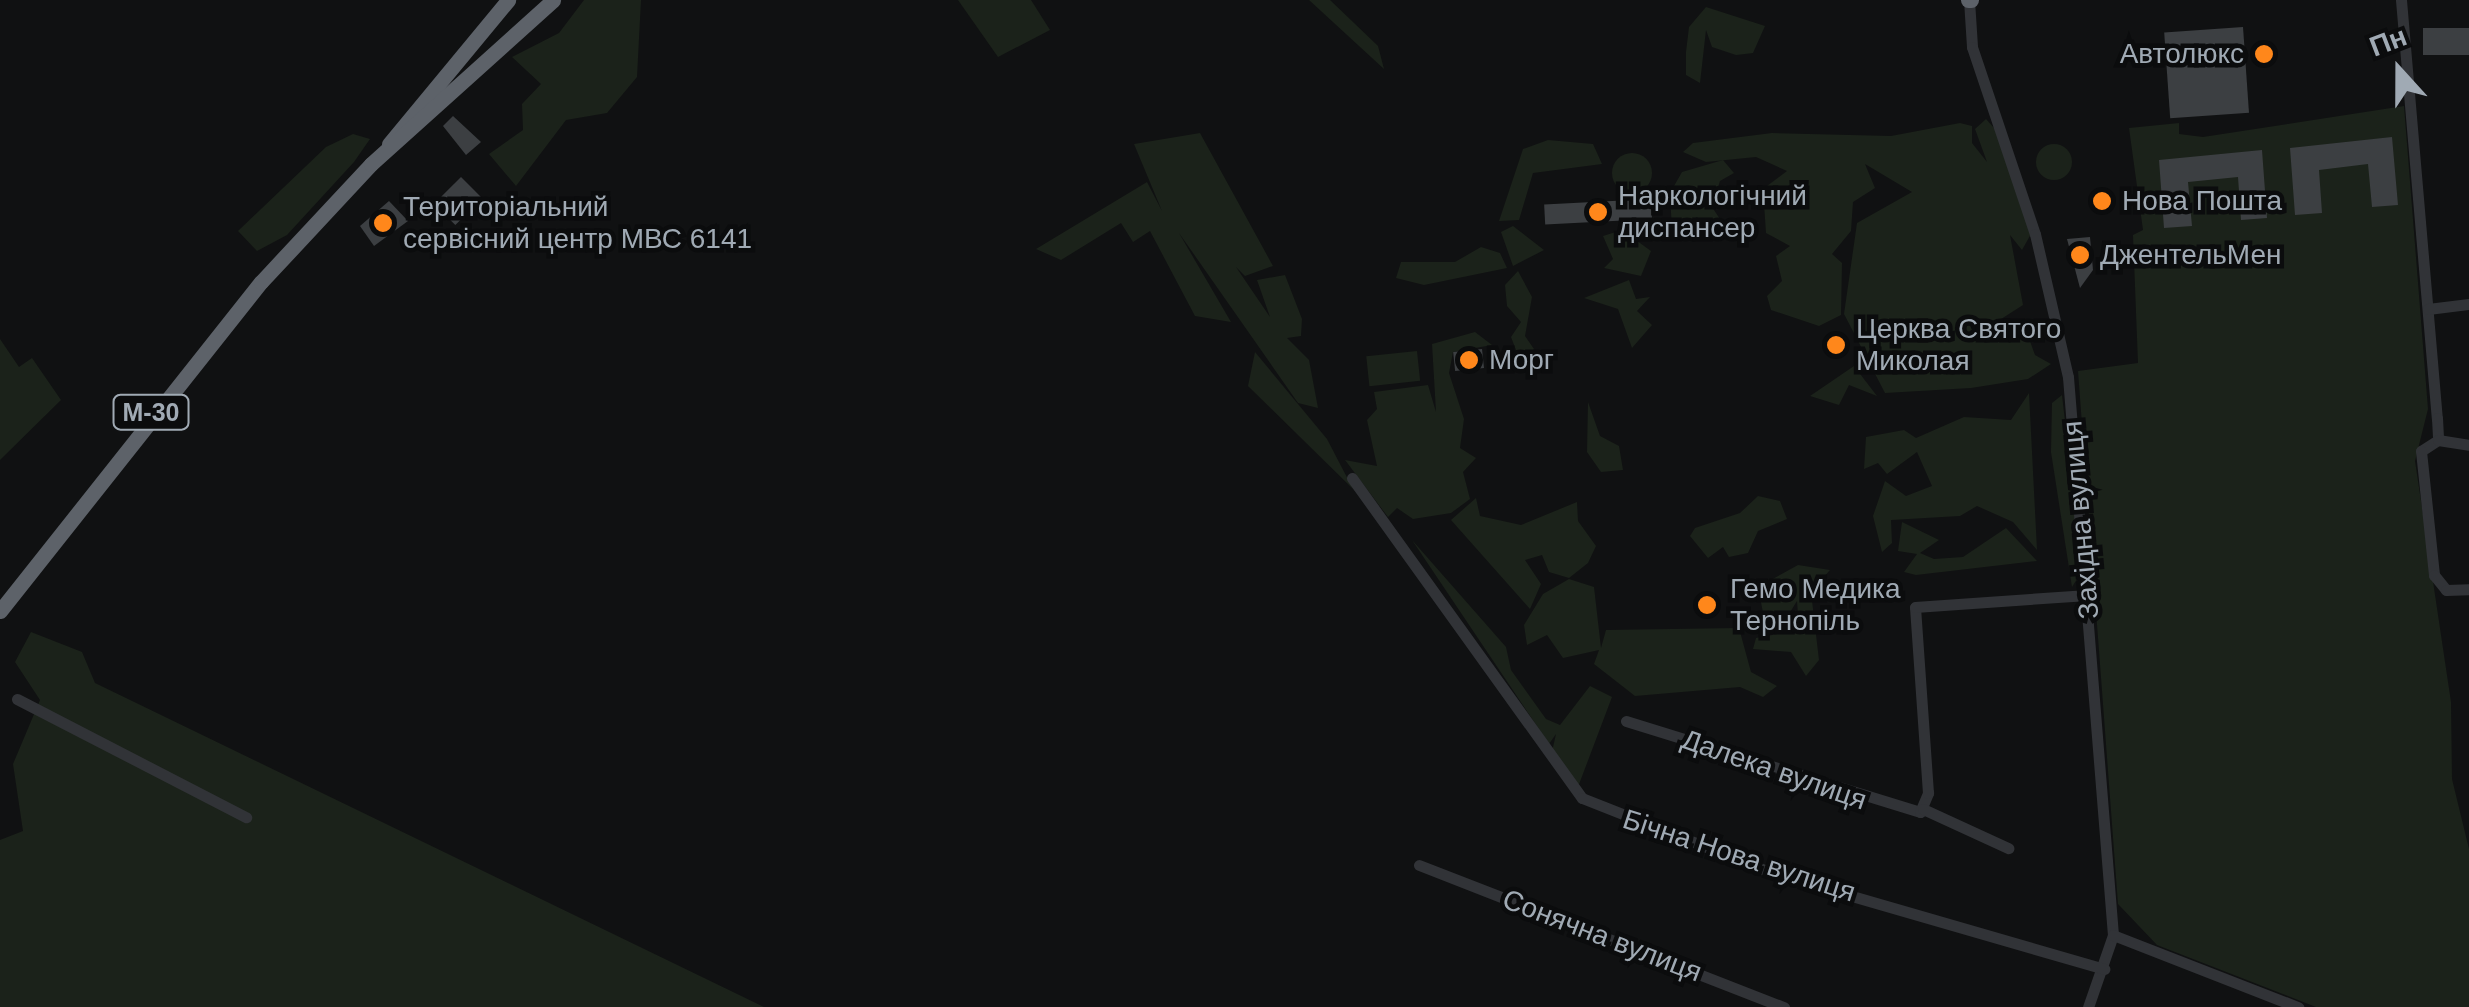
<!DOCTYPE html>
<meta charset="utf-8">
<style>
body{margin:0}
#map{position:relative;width:2469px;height:1007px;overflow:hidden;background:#101112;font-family:Helvetica,sans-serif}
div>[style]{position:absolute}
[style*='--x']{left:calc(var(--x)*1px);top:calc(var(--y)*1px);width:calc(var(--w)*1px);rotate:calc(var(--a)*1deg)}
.green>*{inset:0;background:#1b221a;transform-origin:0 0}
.round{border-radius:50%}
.building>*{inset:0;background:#3c3f42;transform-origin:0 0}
.minor>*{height:11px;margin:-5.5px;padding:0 5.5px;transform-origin:5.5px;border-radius:5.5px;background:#313337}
.highway>*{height:15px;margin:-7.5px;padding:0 7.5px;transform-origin:7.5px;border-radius:7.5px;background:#5d6269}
.dots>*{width:28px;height:28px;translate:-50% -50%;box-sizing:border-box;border:5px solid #0b0c0d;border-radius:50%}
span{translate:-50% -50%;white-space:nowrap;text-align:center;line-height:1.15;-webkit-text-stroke:9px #0b0c0d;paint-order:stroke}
.shield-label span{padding:2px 8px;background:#0b0c0d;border:2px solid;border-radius:8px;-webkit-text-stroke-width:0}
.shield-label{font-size:25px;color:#a0aab4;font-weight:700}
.poi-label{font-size:28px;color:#a0aab4}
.right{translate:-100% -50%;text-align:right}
.left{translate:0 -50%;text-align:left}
.street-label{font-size:28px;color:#a0aab4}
.north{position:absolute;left:2349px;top:20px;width:100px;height:100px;-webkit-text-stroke:8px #0b0c0d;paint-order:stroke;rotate:339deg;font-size:28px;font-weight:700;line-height:40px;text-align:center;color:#a0aab4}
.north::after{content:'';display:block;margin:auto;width:35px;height:45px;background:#a0aab4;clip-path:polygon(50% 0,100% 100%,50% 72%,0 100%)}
</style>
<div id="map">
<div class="green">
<div style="clip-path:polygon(584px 0,641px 0,637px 77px,607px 113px,566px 120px,516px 186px,489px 154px,523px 130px,522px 104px,541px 84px,512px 57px,559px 33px)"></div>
<div style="clip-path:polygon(958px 0,1031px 0,1050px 30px,998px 57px)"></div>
<div style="clip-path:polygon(1309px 0,1330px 0,1378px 46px,1384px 69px)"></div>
<div style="clip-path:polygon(1706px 7px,1765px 26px,1753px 53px,1736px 55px,1712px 47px,1706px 30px,1700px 83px,1686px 75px,1686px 52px,1689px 27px)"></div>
<div style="clip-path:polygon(2404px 106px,2428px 409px,2415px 461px,2451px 702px,2452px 779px,2469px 849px,2469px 1007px,2316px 1007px,2157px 945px,2118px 904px,2078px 371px,2138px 363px,2133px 235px,2143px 230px,2129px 128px,2179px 123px,2179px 134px,2203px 137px)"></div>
<div style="clip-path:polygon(1986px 119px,2003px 138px,2031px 234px,2022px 250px,2010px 235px,2023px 305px,1998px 321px,2022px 319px,2035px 355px,2051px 364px,2028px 379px,1971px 388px,1885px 393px,1844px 314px,1857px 223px,1912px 192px,1865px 164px,1875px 188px,1853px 202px,1851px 231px,1832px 254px,1842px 263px,1841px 315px,1819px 326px,1771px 310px,1767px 296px,1782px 281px,1776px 256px,1790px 246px,1766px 233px,1763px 189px,1787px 171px,1756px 157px,1706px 162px,1683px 152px,1693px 143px,1772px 133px,1891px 136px,1960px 123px,1972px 126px,1972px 143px,1987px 162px,1975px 129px)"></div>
<div style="clip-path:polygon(1200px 133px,1273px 266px,1245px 276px,1236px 267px,1270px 317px,1257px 280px,1285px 275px,1302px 319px,1301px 336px,1287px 338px,1309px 360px,1318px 408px,1298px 403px,1179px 233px,1231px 322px,1195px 316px,1150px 231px,1133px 242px,1121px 223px,1061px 260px,1036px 249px,1147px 182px,1162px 211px,1134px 144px)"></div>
<div style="clip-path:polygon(353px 134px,370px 139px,354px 162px,287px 235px,257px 251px,238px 231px,326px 147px)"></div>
<div style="clip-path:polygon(1548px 140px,1593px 144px,1602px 164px,1533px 173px,1519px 220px,1499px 221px,1523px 149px)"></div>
<div class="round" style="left:2036px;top:144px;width:36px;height:36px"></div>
<div class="round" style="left:1612px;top:153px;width:40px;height:40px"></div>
<div style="clip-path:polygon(1723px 160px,1734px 173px,1720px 181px,1712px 207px,1726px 228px,1707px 229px,1697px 217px,1691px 221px,1701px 231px,1686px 240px,1672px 231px,1670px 193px,1682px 172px)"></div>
<div style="clip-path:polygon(1513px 226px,1544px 250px,1513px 266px,1501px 232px)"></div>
<div style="clip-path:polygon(1622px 230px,1651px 251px,1641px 276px,1604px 268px,1613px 259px,1603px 236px)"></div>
<div style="clip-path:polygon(1481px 247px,1500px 253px,1507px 268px,1424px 285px,1396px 278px,1401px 262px,1455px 262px)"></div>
<div style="clip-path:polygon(1518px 271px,1532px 297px,1525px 336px,1534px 349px,1521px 363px,1511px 337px,1521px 322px,1507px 306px,1505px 285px)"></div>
<div style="clip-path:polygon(1629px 280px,1636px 299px,1650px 297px,1637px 311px,1652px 325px,1632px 348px,1618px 309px,1584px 298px)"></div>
<div style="clip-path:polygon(1475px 332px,1492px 345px,1453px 352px,1449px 373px,1464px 419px,1460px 448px,1476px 458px,1463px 472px,1470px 499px,1451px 513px,1413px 519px,1397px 508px,1388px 517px,1345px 460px,1377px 466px,1367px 420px,1377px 409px,1374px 392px,1428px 385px,1436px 412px,1432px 344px)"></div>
<div style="clip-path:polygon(0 339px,19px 367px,32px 358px,61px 400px,0 460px)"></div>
<div style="left:1417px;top:351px;width:30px;height:51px;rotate:84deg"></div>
<div style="clip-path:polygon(1255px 352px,1327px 439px,1353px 489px,1248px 386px)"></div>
<div style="clip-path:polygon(1854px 366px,1877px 396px,1849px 385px,1839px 405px,1810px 396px)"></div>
<div style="clip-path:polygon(2029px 393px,2037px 550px,2013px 522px,1977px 506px,1960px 516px,1891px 520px,1892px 543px,1882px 552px,1873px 516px,1885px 481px,1906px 496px,1932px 486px,1917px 452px,1887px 474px,1878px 463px,1864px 469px,1866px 437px,1904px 430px,1916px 438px,1964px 417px,2011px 420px)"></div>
<div style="clip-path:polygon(2062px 395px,2082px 571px,2072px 587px,2051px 452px,2052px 403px)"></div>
<div style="clip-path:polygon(1588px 402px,1600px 436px,1619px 446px,1623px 470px,1601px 472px,1587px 452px)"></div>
<div style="clip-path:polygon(1758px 496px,1780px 501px,1787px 519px,1758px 531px,1748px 553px,1729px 557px,1723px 547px,1708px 558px,1690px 536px,1695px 528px,1740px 513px)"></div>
<div style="clip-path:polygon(1476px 498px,1480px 516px,1521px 525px,1577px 502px,1578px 521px,1596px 546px,1588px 563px,1569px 578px,1549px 572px,1542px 555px,1525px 560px,1541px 584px,1530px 609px,1451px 520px)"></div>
<div style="clip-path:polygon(1902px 522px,1939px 540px,1920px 553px,1934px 559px,1963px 557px,2006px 528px,2037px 561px,1916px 575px,1904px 572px,1917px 554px,1898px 551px)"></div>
<div style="clip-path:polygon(1412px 540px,1506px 647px,1511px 670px,1546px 719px,1560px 725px,1590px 686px,1612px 697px,1578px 787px,1551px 756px,1556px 734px,1549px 744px)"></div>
<div style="clip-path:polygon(1798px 565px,1830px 570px,1811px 592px,1819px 660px,1806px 676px,1791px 652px,1753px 649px,1756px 638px,1799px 630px,1797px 601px,1784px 622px,1766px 628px,1758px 587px)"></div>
<div style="clip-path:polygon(1569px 579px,1594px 587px,1601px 648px,1606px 630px,1739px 628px,1751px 672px,1777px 686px,1763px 697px,1740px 687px,1635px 696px,1594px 664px,1599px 650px,1563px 658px,1547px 635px,1527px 645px,1524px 625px,1543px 594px)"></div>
<div style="clip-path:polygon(31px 632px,82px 652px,95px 683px,764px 1007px,0 1007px,0 840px,23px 831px,13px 764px,40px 700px,15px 662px)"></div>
</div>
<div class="building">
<div style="left:2243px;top:27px;width:86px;height:79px;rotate:86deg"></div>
<div style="left:2469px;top:28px;width:27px;height:46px;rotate:90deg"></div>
<div style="clip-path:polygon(453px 116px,481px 142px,466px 155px,443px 126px)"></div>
<div style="clip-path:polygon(2392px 137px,2398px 205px,2372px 207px,2368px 164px,2319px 170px,2322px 213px,2295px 215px,2290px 148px)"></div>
<div style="clip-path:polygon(2262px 150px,2267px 218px,2241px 220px,2238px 177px,2188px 182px,2192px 226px,2164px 228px,2159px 160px)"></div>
<div style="left:461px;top:177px;width:30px;height:38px;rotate:45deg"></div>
<div style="left:1651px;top:199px;width:20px;height:107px;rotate:87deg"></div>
<div style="clip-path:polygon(389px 201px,408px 221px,374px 246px,360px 226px)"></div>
<div style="clip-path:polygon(2090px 237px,2093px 270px,2080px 288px,2067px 239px)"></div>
<div style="left:1482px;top:349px;width:19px;height:29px;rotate:84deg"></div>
</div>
<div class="minor">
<div style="--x:1969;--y:0;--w:47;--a:86.3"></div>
<div style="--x:1972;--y:47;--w:197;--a:71.4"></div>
<div style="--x:2035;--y:234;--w:147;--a:77"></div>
<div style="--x:2068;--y:377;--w:560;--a:85.39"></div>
<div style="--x:2113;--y:935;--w:76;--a:109.1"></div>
<div style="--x:2401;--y:0;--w:420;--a:85.1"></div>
<div style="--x:2437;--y:418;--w:22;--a:87"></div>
<div style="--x:2438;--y:440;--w:20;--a:147"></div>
<div style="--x:2421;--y:451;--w:125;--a:84"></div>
<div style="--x:2434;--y:575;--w:19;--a:51"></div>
<div style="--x:2446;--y:590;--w:23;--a:-2"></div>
<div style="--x:2428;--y:309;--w:41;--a:-7"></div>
<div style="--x:2438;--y:440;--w:31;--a:9"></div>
<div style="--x:1352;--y:478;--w:394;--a:54.3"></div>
<div style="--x:1582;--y:798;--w:204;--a:21.5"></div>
<div style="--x:1772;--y:873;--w:346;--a:16.1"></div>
<div style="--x:17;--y:699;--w:258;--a:27.3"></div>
<div style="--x:1626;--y:721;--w:308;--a:17.2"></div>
<div style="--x:1920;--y:812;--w:21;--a:-67"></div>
<div style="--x:1928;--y:793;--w:186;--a:-94"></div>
<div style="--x:1915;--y:607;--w:173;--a:-4"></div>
<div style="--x:1923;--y:809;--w:94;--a:24.6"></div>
<div style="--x:1419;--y:865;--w:392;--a:21.3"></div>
<div style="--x:2113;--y:935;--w:199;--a:21.3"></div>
</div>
<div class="highway">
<div style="--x:1968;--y:0;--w:3;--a:0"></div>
<div style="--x:389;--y:144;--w:187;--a:-50.4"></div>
<div style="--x:0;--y:611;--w:420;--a:-51.6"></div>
<div style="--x:261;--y:282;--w:161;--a:-47"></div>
<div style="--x:371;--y:164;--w:245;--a:-42"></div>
</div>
<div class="dots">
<div style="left:2264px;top:54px;background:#ff871b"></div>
<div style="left:2102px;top:201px;background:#ff871b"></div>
<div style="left:1598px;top:212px;background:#ff871b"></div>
<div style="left:383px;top:223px;background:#ff871b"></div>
<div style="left:2080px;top:255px;background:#ff871b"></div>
<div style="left:1836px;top:345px;background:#ff871b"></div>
<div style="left:1469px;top:360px;background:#ff871b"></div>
<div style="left:1707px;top:605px;background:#ff871b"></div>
</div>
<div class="shield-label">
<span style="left:151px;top:412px">М-30</span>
</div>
<div class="poi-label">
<span class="right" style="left:2244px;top:54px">Автолюкс</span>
<span class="left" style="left:1618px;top:212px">Наркологічний<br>диспансер</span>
<span class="left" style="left:2122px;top:201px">Нова Пошта</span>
<span class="left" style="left:403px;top:223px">Територіальний<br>сервісний центр МВС 6141</span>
<span class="left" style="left:2100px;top:255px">ДжентельМен</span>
<span class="left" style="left:1856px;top:345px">Церква Святого<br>Миколая</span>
<span class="left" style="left:1489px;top:360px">Морг</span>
<span class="left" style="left:1730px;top:605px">Гемо Медика<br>Тернопіль</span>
</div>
<div class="street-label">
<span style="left:2081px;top:520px;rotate:-95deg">Західна вулиця</span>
<span style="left:1774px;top:770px;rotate:19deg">Далека вулиця</span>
<span style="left:1739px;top:856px;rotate:18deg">Бічна Нова вулиця</span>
<span style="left:1602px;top:936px;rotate:21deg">Сонячна вулиця</span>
</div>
<div class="north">Пн</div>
</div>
